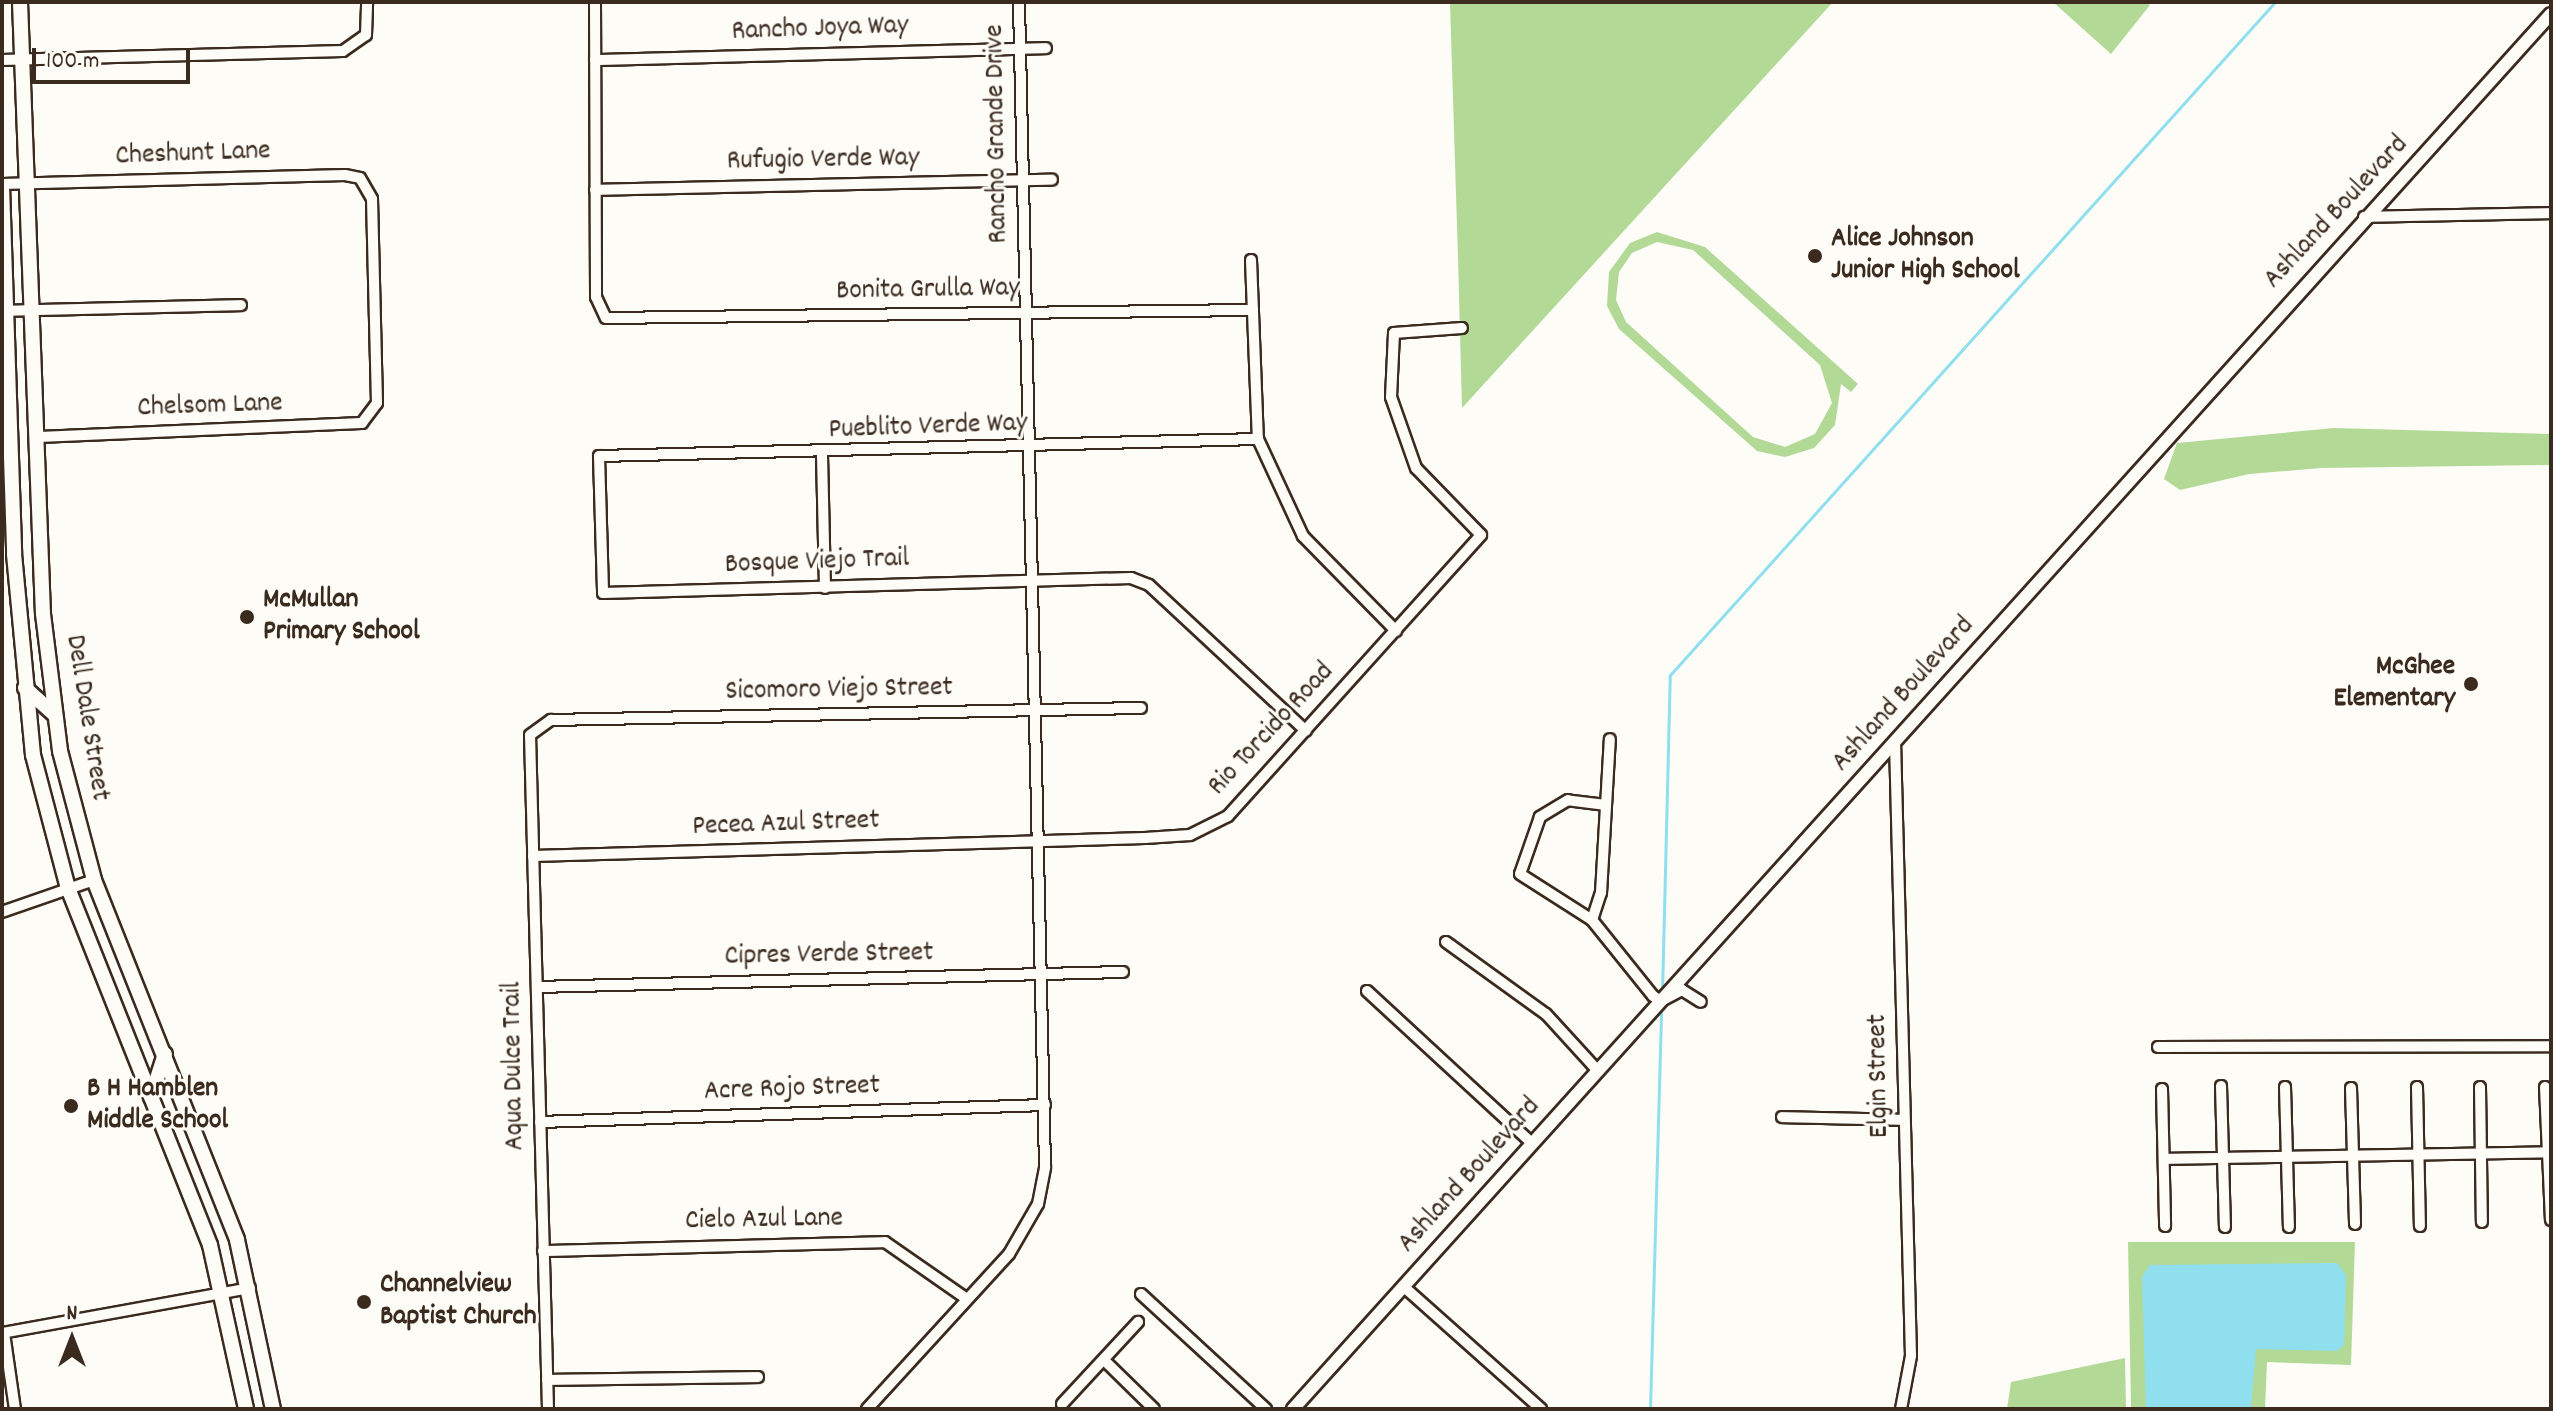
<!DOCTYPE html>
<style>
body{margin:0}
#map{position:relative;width:2553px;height:1411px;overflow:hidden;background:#fdfcf7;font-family:Dekko,sans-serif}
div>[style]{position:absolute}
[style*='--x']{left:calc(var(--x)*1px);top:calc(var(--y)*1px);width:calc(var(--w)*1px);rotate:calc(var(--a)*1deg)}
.green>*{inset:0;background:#b2d995}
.water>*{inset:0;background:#90dfee}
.stream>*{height:3px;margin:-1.5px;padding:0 1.5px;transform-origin:1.5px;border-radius:1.5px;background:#90dfee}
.roads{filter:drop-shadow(2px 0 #3b2a1e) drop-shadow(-2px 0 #3b2a1e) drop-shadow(0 2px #3b2a1e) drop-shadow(0 -2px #3b2a1e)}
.minor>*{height:10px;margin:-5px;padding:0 5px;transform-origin:5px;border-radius:5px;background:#fdfcf7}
.tertiary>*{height:12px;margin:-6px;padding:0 6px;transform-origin:6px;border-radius:6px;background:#fdfcf7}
.secondary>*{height:14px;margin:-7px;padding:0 7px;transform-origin:7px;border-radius:7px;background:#fdfcf7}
.dots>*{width:22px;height:22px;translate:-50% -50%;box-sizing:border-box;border:4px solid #fdfcf7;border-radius:50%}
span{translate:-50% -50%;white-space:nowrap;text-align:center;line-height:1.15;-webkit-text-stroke:6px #fdfcf7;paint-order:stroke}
.street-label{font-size:28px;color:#3b2a1e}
.poi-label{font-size:28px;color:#3b2a1e;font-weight:700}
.left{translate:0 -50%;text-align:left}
.right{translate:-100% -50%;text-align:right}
.frame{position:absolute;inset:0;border:4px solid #3b2a1e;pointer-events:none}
.north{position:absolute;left:32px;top:1299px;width:80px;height:80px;-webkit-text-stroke:6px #fdfcf7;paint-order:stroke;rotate:0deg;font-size:22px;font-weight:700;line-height:32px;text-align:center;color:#3b2a1e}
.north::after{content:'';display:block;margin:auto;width:28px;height:36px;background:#3b2a1e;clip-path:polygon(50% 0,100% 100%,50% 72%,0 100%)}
.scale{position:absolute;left:32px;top:48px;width:158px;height:36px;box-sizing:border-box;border:4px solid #3b2a1e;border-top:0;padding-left:10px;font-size:24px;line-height:28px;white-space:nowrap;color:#3b2a1e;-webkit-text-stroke:6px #fdfcf7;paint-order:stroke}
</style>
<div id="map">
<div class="green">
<div style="clip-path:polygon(1450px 2px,1833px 2px,1462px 408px,1458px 257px)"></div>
<div style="clip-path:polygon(2053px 2px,2146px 2px,2150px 5px,2111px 54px)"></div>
<div style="clip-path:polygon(evenodd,1657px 232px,1705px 247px,1858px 384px,1851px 392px,1841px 384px,1835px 425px,1814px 448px,1785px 457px,1757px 451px,1619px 329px,1607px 306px,1609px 272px,1630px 243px,1657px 232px,1657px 242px,1693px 250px,1820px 365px,1832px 403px,1815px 434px,1785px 447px,1753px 437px,1626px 322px,1616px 300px,1619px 272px,1632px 253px,1657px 242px)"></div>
<div style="clip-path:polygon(2334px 428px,2551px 434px,2551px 465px,2321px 468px,2249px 474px,2180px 490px,2164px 479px,2177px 443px)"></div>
<div style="clip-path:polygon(2128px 1242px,2355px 1242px,2351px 1365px,2267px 1362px,2265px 1409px,2131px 1409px)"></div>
<div style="clip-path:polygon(2125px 1358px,2126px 1409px,2007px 1409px,2011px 1382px)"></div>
</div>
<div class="water">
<div style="clip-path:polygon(2337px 1263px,2346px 1275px,2344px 1345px,2337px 1351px,2256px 1349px,2251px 1409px,2146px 1409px,2142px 1277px,2150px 1265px)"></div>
</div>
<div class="stream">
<div style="--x:1662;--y:994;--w:319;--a:-88.6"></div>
<div style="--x:1670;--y:675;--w:905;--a:-48.05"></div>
<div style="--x:1650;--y:1409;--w:403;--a:-88.4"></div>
</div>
<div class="roads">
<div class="minor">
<div style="--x:595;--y:2;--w:295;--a:89.8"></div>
<div style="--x:596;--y:297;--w:23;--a:65"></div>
<div style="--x:606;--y:318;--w:647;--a:-0.71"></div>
<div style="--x:2;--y:60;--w:341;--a:-1.5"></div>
<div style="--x:343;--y:51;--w:28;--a:-35"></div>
<div style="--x:366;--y:35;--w:33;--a:-88"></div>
<div style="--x:595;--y:60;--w:451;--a:-1.5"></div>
<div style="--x:2;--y:184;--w:343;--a:-1.5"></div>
<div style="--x:345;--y:175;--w:15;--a:11"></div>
<div style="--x:360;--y:178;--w:24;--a:60"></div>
<div style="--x:372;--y:199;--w:204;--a:88.6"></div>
<div style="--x:377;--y:403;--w:25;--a:127"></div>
<div style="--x:362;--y:423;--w:324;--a:177.5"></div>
<div style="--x:595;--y:190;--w:457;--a:-1.3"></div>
<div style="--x:2364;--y:217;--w:187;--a:-1.2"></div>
<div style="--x:1251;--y:260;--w:179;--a:87.8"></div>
<div style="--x:1258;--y:439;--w:107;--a:65.1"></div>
<div style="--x:1303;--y:536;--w:133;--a:45.6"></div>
<div style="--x:2;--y:311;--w:239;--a:-1.4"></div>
<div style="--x:1258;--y:439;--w:659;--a:178.52"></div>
<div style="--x:599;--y:456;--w:137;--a:88.3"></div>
<div style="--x:603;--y:593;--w:528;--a:-1.63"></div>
<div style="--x:1131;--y:578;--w:19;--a:21"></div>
<div style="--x:1149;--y:585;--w:214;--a:42.9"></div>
<div style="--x:822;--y:455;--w:133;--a:88.7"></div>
<div style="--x:1895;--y:741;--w:615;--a:88.51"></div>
<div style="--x:1911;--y:1356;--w:54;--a:100.7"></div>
<div style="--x:1606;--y:805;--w:38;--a:-173"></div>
<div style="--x:1568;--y:800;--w:33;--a:149"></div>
<div style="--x:1540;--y:817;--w:60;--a:109.3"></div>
<div style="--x:1520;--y:874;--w:85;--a:32.6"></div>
<div style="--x:1592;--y:920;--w:97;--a:51.2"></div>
<div style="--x:1653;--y:996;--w:9;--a:32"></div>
<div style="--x:1661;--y:1001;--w:24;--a:-28"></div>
<div style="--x:1682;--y:990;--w:22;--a:32"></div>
<div style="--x:533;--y:856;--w:612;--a:-1.68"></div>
<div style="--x:1145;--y:838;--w:45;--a:-3.8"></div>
<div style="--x:1190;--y:835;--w:42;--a:-26.6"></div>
<div style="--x:1228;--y:816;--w:378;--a:-48"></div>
<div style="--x:1481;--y:535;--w:93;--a:-134.1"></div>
<div style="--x:1416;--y:468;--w:75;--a:-109.4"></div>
<div style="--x:1391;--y:397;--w:64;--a:-87.3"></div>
<div style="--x:1394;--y:333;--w:68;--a:-4.2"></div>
<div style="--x:2;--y:912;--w:97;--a:-19.2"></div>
<div style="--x:1592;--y:920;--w:28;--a:-72"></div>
<div style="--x:1601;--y:893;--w:154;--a:-86.7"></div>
<div style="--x:1446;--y:942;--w:123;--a:35.8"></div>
<div style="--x:1546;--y:1014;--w:77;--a:47.6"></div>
<div style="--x:537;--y:987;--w:586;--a:-1.47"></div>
<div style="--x:1367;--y:991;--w:224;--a:42.7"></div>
<div style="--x:2158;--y:1047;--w:393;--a:-0.1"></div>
<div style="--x:2221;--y:1086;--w:141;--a:88.4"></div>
<div style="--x:2285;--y:1087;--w:140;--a:88.4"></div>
<div style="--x:2417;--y:1087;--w:139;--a:88.8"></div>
<div style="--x:2480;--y:1087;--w:135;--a:89.2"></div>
<div style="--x:2545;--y:1087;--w:65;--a:87.4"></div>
<div style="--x:2351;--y:1088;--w:136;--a:88.3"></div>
<div style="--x:2162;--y:1089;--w:137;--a:88.7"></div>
<div style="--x:1782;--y:1117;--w:122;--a:1.4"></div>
<div style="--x:540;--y:1122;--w:505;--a:-1.93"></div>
<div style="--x:2164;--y:1159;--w:384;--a:-1"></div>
<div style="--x:2548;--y:1152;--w:68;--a:87.5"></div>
<div style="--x:543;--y:1251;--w:342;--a:-1.5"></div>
<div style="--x:885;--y:1242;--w:100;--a:34.8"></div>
<div style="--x:1403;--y:1286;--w:185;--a:41.7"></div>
<div style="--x:1141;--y:1294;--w:170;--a:42.6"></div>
<div style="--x:2;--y:1333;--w:252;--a:-10.3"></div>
<div style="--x:4;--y:1333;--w:77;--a:81.8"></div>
<div style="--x:1106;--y:1362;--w:67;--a:44.4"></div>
<div style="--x:547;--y:1380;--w:211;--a:-0.8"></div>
<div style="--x:1062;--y:1404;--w:112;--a:-47.2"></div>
<div style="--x:548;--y:1409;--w:674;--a:-91.53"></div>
<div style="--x:530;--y:735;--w:26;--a:-36"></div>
<div style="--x:551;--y:720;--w:590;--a:-1.17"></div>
<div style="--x:867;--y:1409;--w:210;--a:-47.5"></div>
<div style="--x:1009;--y:1254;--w:58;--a:-59.9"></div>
<div style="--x:1038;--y:1204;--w:38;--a:-79"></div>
<div style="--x:1045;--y:1167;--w:1165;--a:-91.28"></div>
</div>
<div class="tertiary">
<div style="--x:1293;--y:1409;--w:1878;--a:-47.96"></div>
</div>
<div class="secondary">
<div style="--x:20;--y:2;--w:612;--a:87.85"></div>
<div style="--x:43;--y:614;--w:138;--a:82.9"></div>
<div style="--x:60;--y:751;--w:133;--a:75.2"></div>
<div style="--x:94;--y:880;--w:387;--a:68.3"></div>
<div style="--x:237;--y:1240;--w:173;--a:78"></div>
<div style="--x:2;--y:186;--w:368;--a:88.1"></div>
<div style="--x:14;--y:554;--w:202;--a:84.6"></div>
<div style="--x:33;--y:755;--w:138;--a:75.3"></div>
<div style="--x:68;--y:888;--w:384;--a:68.3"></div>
<div style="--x:210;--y:1245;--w:168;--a:77.6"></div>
<div style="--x:25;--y:688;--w:39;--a:42"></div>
<div style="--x:151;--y:1097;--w:45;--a:-72"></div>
</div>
</div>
<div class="dots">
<div style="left:1815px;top:256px;background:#3b2a1e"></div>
<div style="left:247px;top:617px;background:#3b2a1e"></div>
<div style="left:2471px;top:684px;background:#3b2a1e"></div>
<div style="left:71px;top:1106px;background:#3b2a1e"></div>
<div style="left:364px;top:1302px;background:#3b2a1e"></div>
</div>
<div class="street-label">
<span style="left:820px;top:30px;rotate:-2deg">Rancho Joya Way</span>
<span style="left:998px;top:134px;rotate:-91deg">Rancho Grande Drive</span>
<span style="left:193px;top:155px;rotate:-2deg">Cheshunt Lane</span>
<span style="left:823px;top:161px;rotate:-1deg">Rufugio Verde Way</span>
<span style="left:2337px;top:213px;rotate:-47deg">Ashland Boulevard</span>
<span style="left:928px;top:291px;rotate:-1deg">Bonita Grulla Way</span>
<span style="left:210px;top:407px;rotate:-2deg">Chelsom Lane</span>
<span style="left:928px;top:428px;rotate:-2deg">Pueblito Verde Way</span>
<span style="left:817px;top:563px;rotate:-2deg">Bosque Viejo Trail</span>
<span style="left:839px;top:691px;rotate:-1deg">Sicomoro Viejo Street</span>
<span style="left:1904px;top:695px;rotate:-48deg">Ashland Boulevard</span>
<span style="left:86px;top:718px;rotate:81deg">Dell Dale Street</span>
<span style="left:1272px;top:730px;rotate:-47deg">Rio Torcido Road</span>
<span style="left:786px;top:825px;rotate:-2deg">Pecea Azul Street</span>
<span style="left:829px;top:956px;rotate:-1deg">Cipres Verde Street</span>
<span style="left:515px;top:1066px;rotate:-91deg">Aqua Dulce Trail</span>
<span style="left:1880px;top:1076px;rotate:-91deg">Elgin Street</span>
<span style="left:792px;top:1090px;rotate:-2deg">Acre Rojo Street</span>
<span style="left:1470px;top:1176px;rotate:-48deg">Ashland Boulevard</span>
<span style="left:764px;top:1221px;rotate:-1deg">Cielo Azul Lane</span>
</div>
<div class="poi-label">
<span class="left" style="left:1831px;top:256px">Alice Johnson<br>Junior High School</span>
<span class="left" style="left:263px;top:617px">McMullan<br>Primary School</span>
<span class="right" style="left:2455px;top:684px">McGhee<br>Elementary</span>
<span class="left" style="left:87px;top:1106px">B H Hamblen<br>Middle School</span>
<span class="left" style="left:380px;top:1302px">Channelview<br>Baptist Church</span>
</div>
<div class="frame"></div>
<div class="north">N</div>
<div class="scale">100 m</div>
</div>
